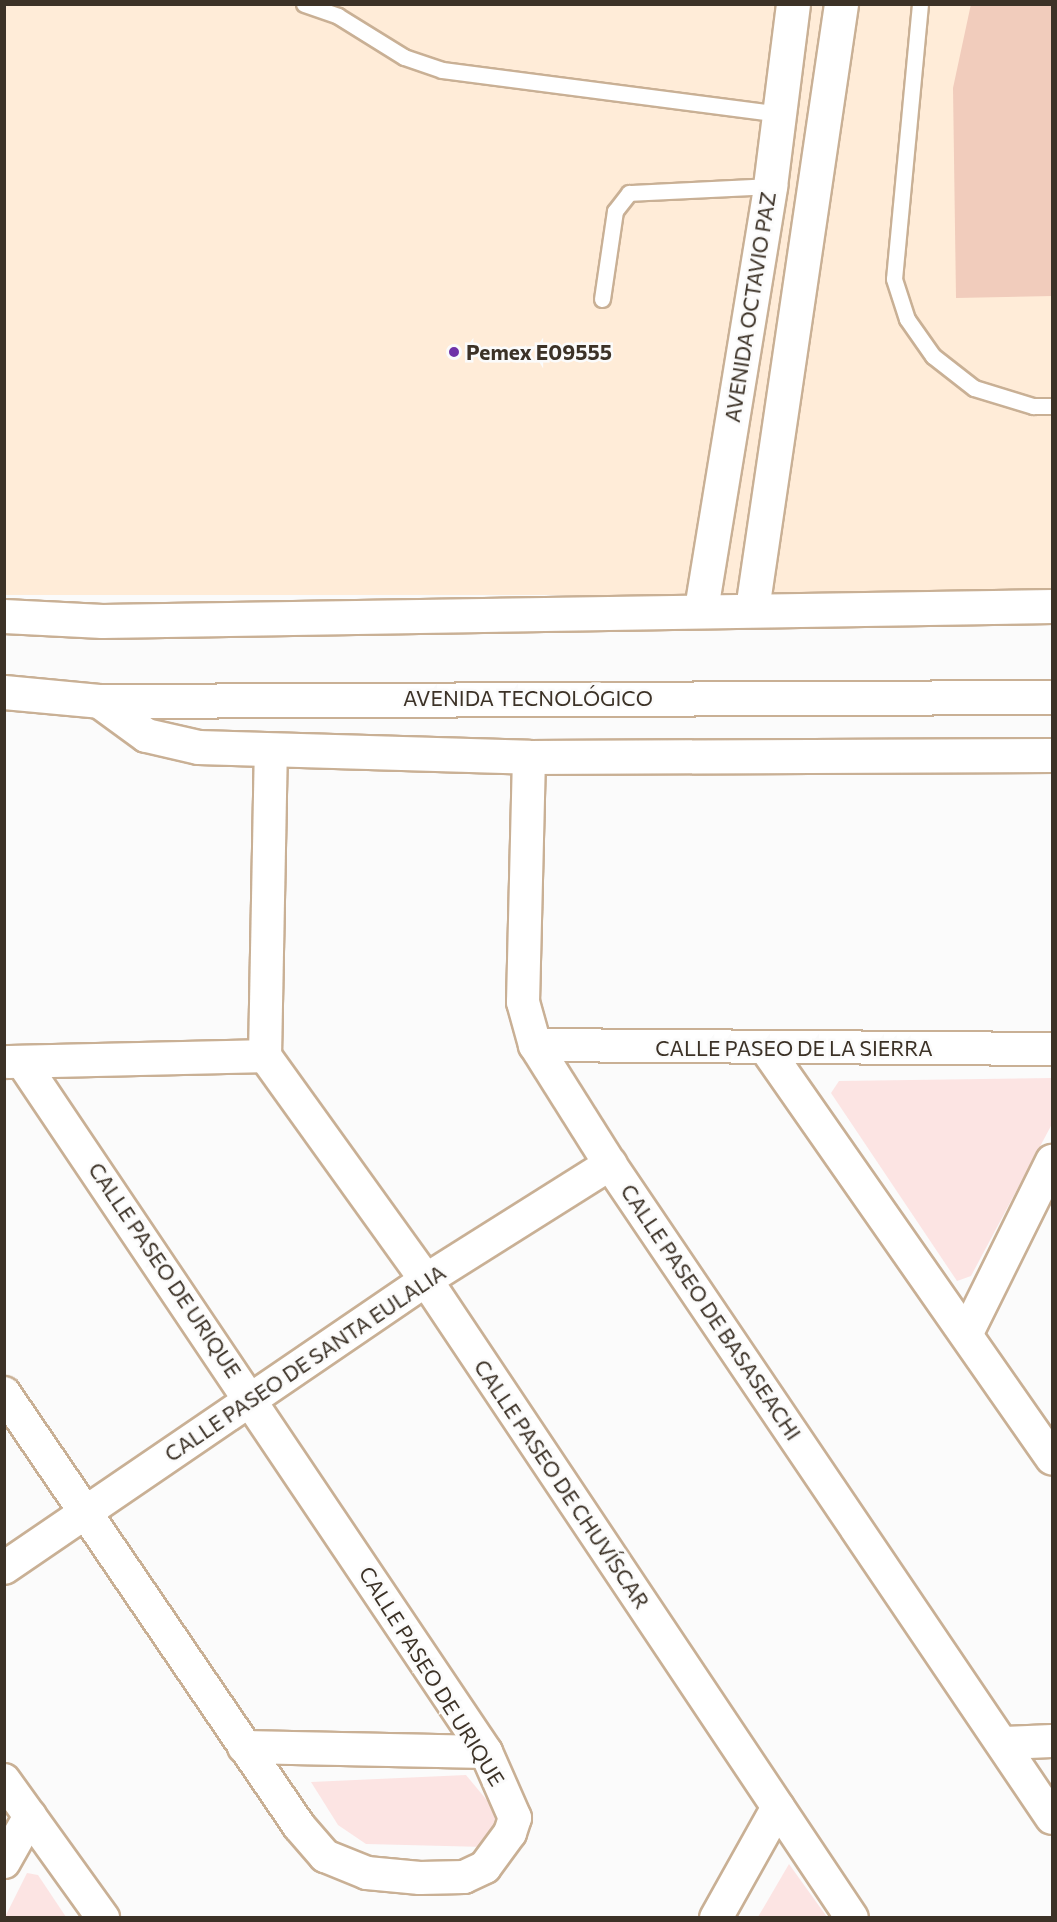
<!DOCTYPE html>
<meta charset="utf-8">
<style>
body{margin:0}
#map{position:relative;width:1057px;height:1922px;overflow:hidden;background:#fbfbfb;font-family:Commissioner,sans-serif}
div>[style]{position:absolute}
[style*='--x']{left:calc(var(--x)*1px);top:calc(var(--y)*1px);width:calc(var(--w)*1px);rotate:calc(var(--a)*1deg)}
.built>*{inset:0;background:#ffecd8;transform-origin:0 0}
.green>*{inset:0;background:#fce4e3}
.building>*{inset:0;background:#f1ccbc}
.roads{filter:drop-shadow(2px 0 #c9b095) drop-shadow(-2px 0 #c9b095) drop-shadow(0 2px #c9b095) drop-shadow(0 -2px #c9b095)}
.lane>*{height:15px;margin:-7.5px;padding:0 7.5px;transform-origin:7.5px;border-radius:7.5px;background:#fff}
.street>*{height:32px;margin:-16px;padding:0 16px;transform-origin:16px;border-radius:16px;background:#fff}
.secondary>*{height:33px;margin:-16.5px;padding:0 16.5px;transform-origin:16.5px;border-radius:16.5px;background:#fff}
.primary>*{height:33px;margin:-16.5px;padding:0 16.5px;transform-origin:16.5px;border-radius:16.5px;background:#fff}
.dots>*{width:16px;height:16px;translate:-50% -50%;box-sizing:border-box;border:3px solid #fbfbfb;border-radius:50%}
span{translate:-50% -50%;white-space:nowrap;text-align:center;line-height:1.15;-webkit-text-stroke:5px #fbfbfb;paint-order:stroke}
.street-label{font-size:21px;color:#3c3227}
.poi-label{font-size:21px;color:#3c3227;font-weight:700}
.left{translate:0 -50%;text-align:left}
.frame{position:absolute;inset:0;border:6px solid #3c3227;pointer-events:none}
</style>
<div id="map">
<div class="built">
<div style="left:4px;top:5px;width:1048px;height:590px"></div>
</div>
<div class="green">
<div style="clip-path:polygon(1052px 1078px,1052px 1124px,971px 1276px,957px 1281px,831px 1093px,839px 1081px)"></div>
<div style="clip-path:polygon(466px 1775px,500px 1816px,485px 1847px,366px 1844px,338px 1825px,311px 1782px)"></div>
<div style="clip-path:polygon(789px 1864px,827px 1917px,758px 1917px)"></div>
<div style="clip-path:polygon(27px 1873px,38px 1875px,66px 1917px,5px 1917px)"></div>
</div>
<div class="building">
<div style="clip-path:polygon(971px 4px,1053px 4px,1053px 296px,956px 298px,953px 88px)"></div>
</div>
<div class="roads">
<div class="lane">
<div style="--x:304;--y:4;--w:36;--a:19"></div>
<div style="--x:338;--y:16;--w:78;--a:31.8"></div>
<div style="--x:404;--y:57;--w:40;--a:18.9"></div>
<div style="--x:442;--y:70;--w:340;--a:7.4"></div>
<div style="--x:920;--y:4;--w:276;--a:95.4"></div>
<div style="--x:894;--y:279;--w:42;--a:72"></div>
<div style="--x:907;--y:319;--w:45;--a:54.9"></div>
<div style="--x:933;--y:356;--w:52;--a:38"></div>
<div style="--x:974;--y:388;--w:62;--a:17"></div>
<div style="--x:1033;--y:406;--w:19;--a:0"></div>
<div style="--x:602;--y:299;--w:89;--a:-81.6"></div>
<div style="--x:615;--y:211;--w:23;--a:-52"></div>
<div style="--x:629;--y:193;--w:141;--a:-2.8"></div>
</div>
<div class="street">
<div style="--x:529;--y:757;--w:245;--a:91.4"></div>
<div style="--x:523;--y:1002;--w:45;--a:74.4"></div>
<div style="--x:535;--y:1045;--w:141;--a:57.8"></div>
<div style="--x:610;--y:1164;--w:789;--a:55.95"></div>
<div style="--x:535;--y:1045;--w:517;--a:0.44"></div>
<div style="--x:767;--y:1050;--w:498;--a:55.1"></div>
<div style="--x:265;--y:1056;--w:276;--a:54.3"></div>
<div style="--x:426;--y:1280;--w:767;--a:56.27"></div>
<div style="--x:265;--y:1056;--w:305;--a:-88.9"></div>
<div style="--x:8;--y:1062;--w:257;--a:-1.3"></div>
<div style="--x:967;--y:1333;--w:192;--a:-63.7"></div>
<div style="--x:4;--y:1393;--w:524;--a:55.73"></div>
<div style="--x:299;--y:1826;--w:40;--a:49"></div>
<div style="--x:325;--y:1856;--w:45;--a:22"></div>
<div style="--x:367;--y:1873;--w:53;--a:5.4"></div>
<div style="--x:420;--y:1878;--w:44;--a:-1.3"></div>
<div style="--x:464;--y:1877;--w:23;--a:-25"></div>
<div style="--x:485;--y:1867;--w:42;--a:-53.7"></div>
<div style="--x:510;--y:1833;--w:16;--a:-72"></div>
<div style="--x:515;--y:1818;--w:72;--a:-113.7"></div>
<div style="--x:486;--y:1752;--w:830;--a:-123.9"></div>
<div style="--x:4;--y:1568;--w:511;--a:-34.31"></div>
<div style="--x:426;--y:1280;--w:218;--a:-32.2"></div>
<div style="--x:1005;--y:1743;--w:47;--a:-2.4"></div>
<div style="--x:244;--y:1747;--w:242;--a:1.2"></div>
<div style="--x:4;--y:1780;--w:170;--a:54.3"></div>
<div style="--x:4;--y:1862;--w:53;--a:-60.5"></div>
<div style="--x:716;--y:1918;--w:127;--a:-60.8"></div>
</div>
<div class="secondary">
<div style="--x:701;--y:609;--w:429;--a:-80.7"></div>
<div style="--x:770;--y:186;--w:183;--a:-82.8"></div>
<div style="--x:752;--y:609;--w:612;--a:-81.63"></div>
<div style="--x:99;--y:701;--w:58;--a:35.9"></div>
<div style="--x:146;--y:735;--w:53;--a:13"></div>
<div style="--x:198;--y:747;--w:331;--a:1.7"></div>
<div style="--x:529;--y:757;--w:523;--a:-0.22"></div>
</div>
<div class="primary">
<div style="--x:4;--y:616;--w:98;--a:2.9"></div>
<div style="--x:102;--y:621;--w:950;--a:-0.9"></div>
<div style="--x:4;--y:692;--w:95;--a:5.4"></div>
<div style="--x:99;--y:701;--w:953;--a:-0.24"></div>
</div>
</div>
<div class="dots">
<div style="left:454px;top:352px;background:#6f32a8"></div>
</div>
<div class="street-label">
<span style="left:750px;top:307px;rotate:-81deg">AVENIDA OCTAVIO PAZ</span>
<span style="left:528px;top:698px">AVENIDA TECNOLÓGICO</span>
<span style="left:794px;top:1048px">CALLE PASEO DE LA SIERRA</span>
<span style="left:165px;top:1270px;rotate:56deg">CALLE PASEO DE URIQUE</span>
<span style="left:711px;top:1312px;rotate:56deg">CALLE PASEO DE BASASEACHI</span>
<span style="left:305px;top:1363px;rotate:-34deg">CALLE PASEO DE SANTA EULALIA</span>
<span style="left:562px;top:1484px;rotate:56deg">CALLE PASEO DE CHUVÍSCAR</span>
<span style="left:432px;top:1676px;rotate:58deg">CALLE PASEO DE URIQUE</span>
</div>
<div class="poi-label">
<span class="left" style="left:466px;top:352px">Pemex E09555</span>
</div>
<div class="frame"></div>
</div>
